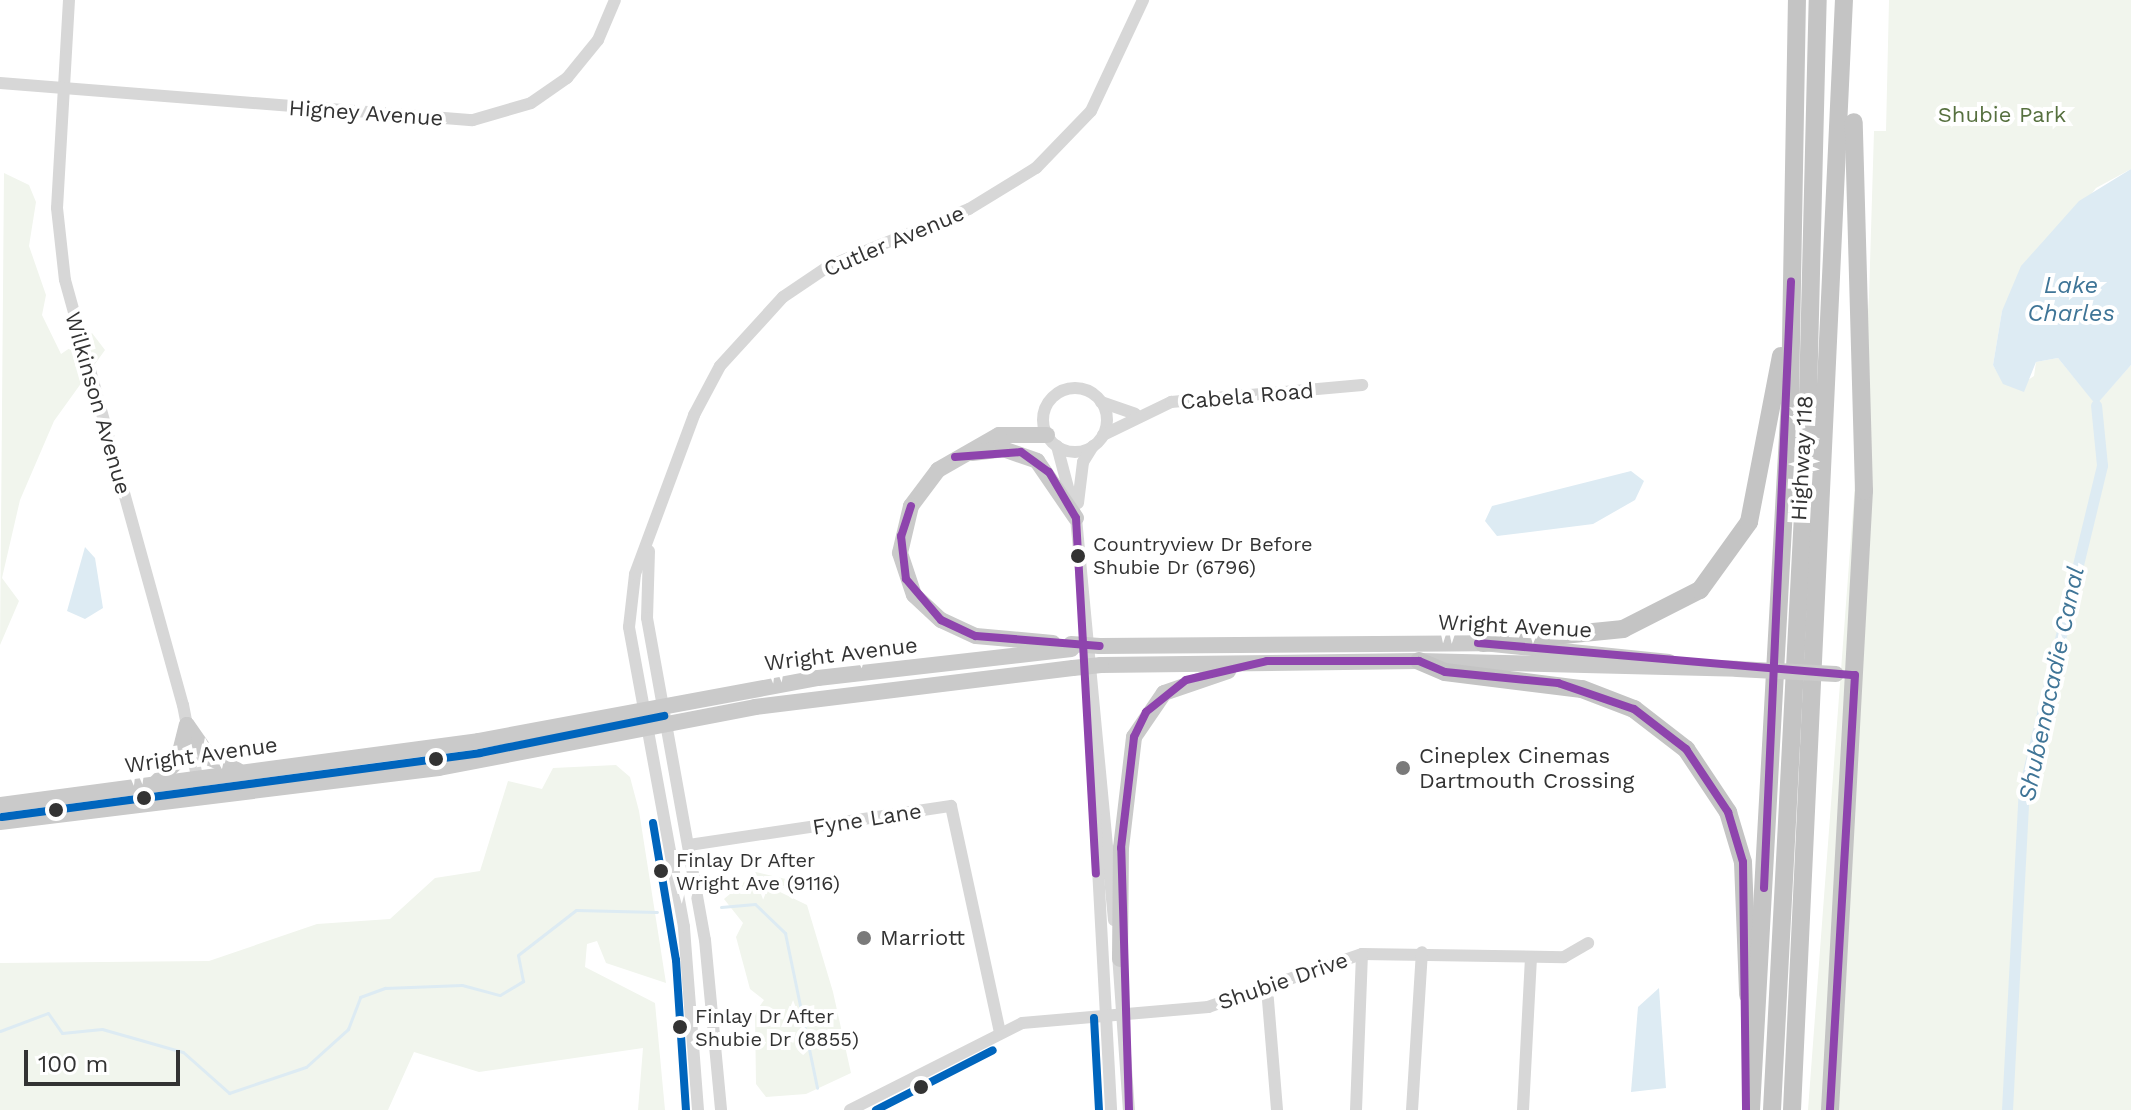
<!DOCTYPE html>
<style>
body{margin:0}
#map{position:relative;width:2131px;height:1110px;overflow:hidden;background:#fff;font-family:"Work Sans",sans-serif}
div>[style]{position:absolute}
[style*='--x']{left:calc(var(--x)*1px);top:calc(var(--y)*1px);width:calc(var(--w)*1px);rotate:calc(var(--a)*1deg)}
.green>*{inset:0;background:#f1f5ed}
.water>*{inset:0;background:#ddebf3}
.stream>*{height:3px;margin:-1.5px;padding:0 1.5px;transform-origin:1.5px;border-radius:1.5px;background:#ddebf3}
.canal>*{height:11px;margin:-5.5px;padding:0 5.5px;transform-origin:5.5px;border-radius:5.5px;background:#ddebf3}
.minor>*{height:12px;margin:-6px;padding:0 6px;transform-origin:6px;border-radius:6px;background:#d7d7d7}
.minor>.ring{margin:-6px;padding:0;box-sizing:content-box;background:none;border:12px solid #d7d7d7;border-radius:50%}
.major>*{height:16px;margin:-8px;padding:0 8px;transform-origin:8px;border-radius:8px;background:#cacaca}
.highway>*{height:18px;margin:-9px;padding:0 9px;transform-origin:9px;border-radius:9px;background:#c4c4c4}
.major-bridge>*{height:16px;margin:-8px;padding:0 8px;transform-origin:8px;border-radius:8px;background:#cacaca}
.bus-1>*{height:8px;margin:-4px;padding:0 4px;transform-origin:4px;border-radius:4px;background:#8e44ad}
.bus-2>*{height:8px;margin:-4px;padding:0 4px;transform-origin:4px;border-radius:4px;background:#0065bd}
.dots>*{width:22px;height:22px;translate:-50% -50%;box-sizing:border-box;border:4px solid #fff;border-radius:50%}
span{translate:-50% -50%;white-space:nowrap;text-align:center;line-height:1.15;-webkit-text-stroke:8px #fff;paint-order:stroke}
.bus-label{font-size:20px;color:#333}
.left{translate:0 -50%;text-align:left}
.street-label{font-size:22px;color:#333}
.park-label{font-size:22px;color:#56703f}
.poi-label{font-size:22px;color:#333}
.water-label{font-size:24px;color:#3f7597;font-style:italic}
.scale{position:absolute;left:24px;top:1050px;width:156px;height:36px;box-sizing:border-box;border:4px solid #333;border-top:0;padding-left:10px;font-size:24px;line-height:28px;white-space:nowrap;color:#333;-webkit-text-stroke:6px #fff;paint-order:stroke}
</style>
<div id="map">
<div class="green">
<div style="clip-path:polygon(1889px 0,2131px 0,2131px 169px,2096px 188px,2002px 311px,1993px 365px,2004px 384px,2019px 386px,2034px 376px,2036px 362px,2058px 358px,2096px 404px,2131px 365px,2131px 1110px,1808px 1110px,1869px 297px,1874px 131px,1886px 131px)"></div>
<div style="clip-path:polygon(4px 173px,29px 185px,36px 202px,29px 246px,46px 295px,42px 315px,61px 354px,92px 333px,105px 350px,54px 421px,20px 500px,2px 578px,19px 601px,0 645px)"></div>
<div style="clip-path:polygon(616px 765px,630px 777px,639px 811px,666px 983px,606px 963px,597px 941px,587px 944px,585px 967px,655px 1003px,665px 1110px,638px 1110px,643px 1048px,479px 1072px,414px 1052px,388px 1110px,0 1110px,0 963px,209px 961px,317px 924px,390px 919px,435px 878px,480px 871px,508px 781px,542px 789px,553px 768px)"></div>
<div style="clip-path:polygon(756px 872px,790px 880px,780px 892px,807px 905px,833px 992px,851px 1073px,806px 1094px,766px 1097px,756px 1084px,755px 1013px,764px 1000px,750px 989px,736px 937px,743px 923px,724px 899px)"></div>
</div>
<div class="water">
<div style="clip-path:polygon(2131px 169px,2131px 365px,2096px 405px,2058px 358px,2036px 362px,2024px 392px,2003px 384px,1993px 365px,2002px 311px,2021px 266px,2079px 201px)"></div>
<div style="clip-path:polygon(1631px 471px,1644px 481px,1635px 500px,1593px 524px,1497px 536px,1485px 521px,1492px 506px)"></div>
<div style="clip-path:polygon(85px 547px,95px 558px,103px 608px,85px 619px,67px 611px)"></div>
<div style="clip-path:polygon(1659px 988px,1666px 1088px,1631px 1092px,1638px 1007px)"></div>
</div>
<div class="stream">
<div style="--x:721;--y:907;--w:34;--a:-5"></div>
<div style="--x:755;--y:904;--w:42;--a:44"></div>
<div style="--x:785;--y:933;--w:158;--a:78.3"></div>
<div style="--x:0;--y:1031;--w:51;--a:-20.6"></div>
<div style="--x:48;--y:1013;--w:24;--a:55"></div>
<div style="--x:62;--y:1033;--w:40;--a:-5.7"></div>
<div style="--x:102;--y:1029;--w:84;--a:15.9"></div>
<div style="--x:183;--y:1052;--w:62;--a:41.7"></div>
<div style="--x:229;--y:1093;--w:81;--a:-18.7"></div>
<div style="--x:306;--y:1067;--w:57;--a:-42.1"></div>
<div style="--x:348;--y:1029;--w:34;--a:-69"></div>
<div style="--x:360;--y:997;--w:27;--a:-20"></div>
<div style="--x:385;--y:988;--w:77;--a:-2.2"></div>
<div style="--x:462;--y:985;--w:39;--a:15"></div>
<div style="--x:500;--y:995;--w:27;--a:-31"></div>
<div style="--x:523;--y:981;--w:26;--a:-101"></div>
<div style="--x:518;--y:955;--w:73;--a:-37.8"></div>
<div style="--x:576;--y:910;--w:81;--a:1.4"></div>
</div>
<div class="canal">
<div style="--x:2007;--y:1110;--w:322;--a:-87"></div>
<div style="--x:2024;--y:788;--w:332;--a:-76.4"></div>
<div style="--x:2102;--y:465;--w:60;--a:-95.7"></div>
</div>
<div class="minor">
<div style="--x:69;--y:0;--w:208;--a:93.3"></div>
<div style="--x:57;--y:208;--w:72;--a:83.7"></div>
<div style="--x:65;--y:280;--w:441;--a:74.5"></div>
<div style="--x:183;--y:705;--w:95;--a:79"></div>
<div style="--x:0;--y:83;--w:474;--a:4.5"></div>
<div style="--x:473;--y:120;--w:60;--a:-16.3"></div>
<div style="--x:531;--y:103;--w:44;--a:-34.8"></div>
<div style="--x:567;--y:78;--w:49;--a:-50.8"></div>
<div style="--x:598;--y:40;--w:43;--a:-67"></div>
<div class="ring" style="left:1043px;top:388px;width:52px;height:52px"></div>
<div style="--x:1101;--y:402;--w:36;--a:19"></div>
<div style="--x:1103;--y:435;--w:76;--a:-25.9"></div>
<div style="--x:1171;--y:402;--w:192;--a:-5.1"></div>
<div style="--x:1057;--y:446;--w:74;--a:75.2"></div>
<div style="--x:1076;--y:518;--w:404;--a:84.6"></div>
<div style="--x:1078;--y:503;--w:41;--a:-83"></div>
<div style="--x:1083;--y:462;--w:19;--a:-58"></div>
<div style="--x:649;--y:551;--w:67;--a:91.7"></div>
<div style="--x:647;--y:618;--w:327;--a:79.8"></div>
<div style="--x:705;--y:940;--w:171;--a:84.6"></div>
<div style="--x:1091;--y:739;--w:372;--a:86.9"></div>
<div style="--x:689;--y:845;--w:265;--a:-8.5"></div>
<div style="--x:951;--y:806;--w:231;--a:77.8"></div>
<div style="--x:1118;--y:954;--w:156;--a:86"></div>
<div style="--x:1267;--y:988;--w:122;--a:85.3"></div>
<div style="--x:698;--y:1110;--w:184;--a:-94.4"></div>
<div style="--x:684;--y:927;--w:305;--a:-100.4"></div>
<div style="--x:629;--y:627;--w:53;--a:-83.5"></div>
<div style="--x:635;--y:574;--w:170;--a:-69.6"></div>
<div style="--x:694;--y:415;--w:55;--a:-62"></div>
<div style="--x:720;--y:366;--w:93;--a:-47.6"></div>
<div style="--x:783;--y:297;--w:55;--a:-34"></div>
<div style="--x:829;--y:266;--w:151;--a:-22.2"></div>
<div style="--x:969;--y:209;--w:79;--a:-31.5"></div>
<div style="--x:1036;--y:168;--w:79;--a:-46"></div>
<div style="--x:1091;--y:111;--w:123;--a:-64.9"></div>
<div style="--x:850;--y:1110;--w:193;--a:-26.8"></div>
<div style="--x:1022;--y:1023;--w:187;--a:-4.9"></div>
<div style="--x:1208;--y:1007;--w:163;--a:-19"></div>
<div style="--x:1362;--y:954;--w:202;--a:0.9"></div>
<div style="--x:1564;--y:957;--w:28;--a:-30"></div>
<div style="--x:1356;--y:1110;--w:156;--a:-87.8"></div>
<div style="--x:1412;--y:1110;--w:158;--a:-86.4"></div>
<div style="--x:1523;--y:1110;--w:153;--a:-87"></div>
</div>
<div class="major">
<div style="--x:1047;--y:435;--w:48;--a:180"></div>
<div style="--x:999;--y:435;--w:70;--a:150.2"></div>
<div style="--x:938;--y:470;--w:45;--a:126.9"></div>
<div style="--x:911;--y:506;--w:48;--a:103.2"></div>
<div style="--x:900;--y:553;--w:44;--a:71.6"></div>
<div style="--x:914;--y:595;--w:37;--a:43"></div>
<div style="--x:941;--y:620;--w:38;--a:25"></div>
<div style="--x:976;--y:636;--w:77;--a:5.2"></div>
<div style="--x:972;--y:453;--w:31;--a:-7"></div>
<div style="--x:1003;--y:449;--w:36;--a:19"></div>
<div style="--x:1037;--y:461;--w:69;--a:55.6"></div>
<div style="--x:1100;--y:646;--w:383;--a:-0.4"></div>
<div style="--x:1483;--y:643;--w:187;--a:5.8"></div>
<div style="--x:1101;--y:665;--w:318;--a:-0.7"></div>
<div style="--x:1419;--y:661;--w:318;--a:1.4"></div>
<div style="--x:187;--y:725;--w:40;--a:55.1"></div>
<div style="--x:210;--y:758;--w:30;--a:24"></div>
<div style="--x:156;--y:783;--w:32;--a:-46"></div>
<div style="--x:178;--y:760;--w:36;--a:-76"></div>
<div style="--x:0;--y:805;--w:482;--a:-7.6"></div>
<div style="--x:478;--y:741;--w:346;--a:-10.5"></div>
<div style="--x:818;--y:678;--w:255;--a:-6.5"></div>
<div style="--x:0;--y:822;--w:442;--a:-7"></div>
<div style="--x:439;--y:768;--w:322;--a:-10.9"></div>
<div style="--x:755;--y:707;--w:320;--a:-7"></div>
<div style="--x:1120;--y:959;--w:111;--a:-89.5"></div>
<div style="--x:1121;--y:848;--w:112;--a:-83.3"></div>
<div style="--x:1134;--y:737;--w:53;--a:-55.7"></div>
<div style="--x:1164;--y:693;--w:68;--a:-19"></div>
</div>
<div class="highway">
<div style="--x:1483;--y:643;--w:141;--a:-5.7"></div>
<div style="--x:1623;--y:629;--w:86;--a:-26.9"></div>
<div style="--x:1700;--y:590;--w:84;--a:-54.2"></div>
<div style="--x:1749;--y:522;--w:169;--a:-79.1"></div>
<div style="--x:1419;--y:661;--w:28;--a:23"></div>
<div style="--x:1445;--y:672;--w:138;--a:7.1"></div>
<div style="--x:1582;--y:689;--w:56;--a:21"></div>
<div style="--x:1634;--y:709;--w:66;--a:37.6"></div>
<div style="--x:1686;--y:749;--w:76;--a:56.3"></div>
<div style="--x:1728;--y:812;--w:52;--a:73.3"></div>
<div style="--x:1743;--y:862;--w:133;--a:87.8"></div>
<div style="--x:1751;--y:1110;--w:713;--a:-86.86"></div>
<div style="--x:1790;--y:398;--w:398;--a:-89"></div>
<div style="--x:1772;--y:1110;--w:674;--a:-87.02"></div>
<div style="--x:1807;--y:437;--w:437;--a:-88.6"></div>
<div style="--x:1792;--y:1110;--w:1111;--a:-87.32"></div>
<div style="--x:1830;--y:1110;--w:620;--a:-86.86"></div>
<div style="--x:1864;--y:491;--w:369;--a:-91.6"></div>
</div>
<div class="major-bridge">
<div style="--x:1071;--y:644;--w:29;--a:4"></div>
<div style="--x:1073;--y:668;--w:28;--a:-6"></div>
<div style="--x:1737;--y:669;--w:99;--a:2.9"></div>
</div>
<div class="bus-1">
<div style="--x:955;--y:457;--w:66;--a:-4.3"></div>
<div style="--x:1021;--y:452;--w:34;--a:36"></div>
<div style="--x:1049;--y:472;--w:53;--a:59.6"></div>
<div style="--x:1076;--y:518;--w:356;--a:86.8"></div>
<div style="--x:911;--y:506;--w:32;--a:108"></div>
<div style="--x:901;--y:536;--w:43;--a:83.4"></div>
<div style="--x:906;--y:579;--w:54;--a:49.5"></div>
<div style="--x:941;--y:620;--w:38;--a:25"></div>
<div style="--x:976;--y:636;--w:124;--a:4.6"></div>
<div style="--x:1478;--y:643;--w:378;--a:4.9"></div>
<div style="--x:1855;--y:675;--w:436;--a:93.3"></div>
<div style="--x:1764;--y:888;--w:607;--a:-87.45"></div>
<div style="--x:1129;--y:1110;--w:262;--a:-91.7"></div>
<div style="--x:1121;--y:848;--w:112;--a:-83.3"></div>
<div style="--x:1134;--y:737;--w:28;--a:-64"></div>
<div style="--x:1146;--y:712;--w:51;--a:-38.7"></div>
<div style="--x:1186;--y:680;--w:83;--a:-13.2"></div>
<div style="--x:1267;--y:661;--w:152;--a:0"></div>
<div style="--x:1419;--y:661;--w:28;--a:23"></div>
<div style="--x:1445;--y:672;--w:114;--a:5.6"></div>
<div style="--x:1558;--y:683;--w:80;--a:18.9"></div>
<div style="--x:1634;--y:709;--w:66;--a:37.6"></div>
<div style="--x:1686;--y:749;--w:76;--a:56.3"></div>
<div style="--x:1728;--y:812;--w:52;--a:73.3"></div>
<div style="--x:1743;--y:862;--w:248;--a:89.3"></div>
</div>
<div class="bus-2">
<div style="--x:2;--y:817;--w:482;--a:-7.6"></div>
<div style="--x:480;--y:753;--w:188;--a:-11.4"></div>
<div style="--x:653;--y:823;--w:139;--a:80.5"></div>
<div style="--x:676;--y:960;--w:150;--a:86.2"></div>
<div style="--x:1094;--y:1018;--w:92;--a:86.9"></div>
<div style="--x:876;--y:1110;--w:131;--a:-27.1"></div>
</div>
<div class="dots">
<div style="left:1078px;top:556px;background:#333"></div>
<div style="left:436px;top:759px;background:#333"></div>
<div style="left:1403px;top:768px;background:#7a7a7a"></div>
<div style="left:144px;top:798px;background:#333"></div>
<div style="left:56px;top:810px;background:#333"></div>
<div style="left:661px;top:871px;background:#333"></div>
<div style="left:864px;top:938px;background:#7a7a7a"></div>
<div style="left:680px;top:1027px;background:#333"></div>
<div style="left:921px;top:1087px;background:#333"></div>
</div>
<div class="bus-label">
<span class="left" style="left:1093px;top:556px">Countryview Dr Before<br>Shubie Dr (6796)</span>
<span class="left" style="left:676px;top:872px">Finlay Dr After<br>Wright Ave (9116)</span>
<span class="left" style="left:695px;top:1028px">Finlay Dr After<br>Shubie Dr (8855)</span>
</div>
<div class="street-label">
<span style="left:366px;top:113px;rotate:4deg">Higney Avenue</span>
<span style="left:894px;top:241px;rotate:-23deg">Cutler Avenue</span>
<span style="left:1247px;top:396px;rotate:-5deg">Cabela Road</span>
<span style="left:98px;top:403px;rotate:74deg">Wilkinson Avenue</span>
<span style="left:1802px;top:458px;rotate:-87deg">Highway 118</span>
<span style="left:1515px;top:626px;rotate:3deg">Wright Avenue</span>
<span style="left:841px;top:654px;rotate:-7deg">Wright Avenue</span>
<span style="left:201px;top:755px;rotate:-8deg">Wright Avenue</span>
<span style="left:867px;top:819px;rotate:-9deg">Fyne Lane</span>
<span style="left:1283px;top:981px;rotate:-19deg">Shubie Drive</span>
</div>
<div class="park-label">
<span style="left:2002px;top:115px">Shubie Park</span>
</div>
<div class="poi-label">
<span class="left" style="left:1419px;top:768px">Cineplex Cinemas<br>Dartmouth Crossing</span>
<span class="left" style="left:880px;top:938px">Marriott</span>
</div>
<div class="water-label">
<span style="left:2071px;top:300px">Lake<br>Charles</span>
<span style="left:2052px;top:684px;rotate:-78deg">Shubenacadie Canal</span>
</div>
<div class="scale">100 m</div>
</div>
